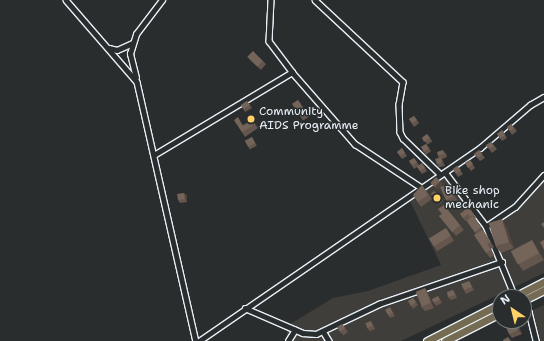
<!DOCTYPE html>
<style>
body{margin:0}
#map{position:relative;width:544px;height:341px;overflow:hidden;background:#2a2d2e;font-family:"Shantell Sans",sans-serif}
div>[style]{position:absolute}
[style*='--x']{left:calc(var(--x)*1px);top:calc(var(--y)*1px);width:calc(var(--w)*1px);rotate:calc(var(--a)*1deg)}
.built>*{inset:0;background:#403e3b}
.roads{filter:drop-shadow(1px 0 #e8f1f8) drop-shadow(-1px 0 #e8f1f8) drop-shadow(0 1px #e8f1f8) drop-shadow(0 -1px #e8f1f8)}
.minor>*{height:4.5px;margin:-2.25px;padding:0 2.25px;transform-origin:2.25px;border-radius:2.25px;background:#2a2d2e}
.primary>*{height:7px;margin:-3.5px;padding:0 3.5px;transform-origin:3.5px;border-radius:3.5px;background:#746b52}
.wall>*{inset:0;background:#64564d;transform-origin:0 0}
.shaded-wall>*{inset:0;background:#51463f}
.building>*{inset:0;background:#74645a;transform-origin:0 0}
.dots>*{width:11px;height:11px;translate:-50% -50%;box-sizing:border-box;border:2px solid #2a2d2e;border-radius:50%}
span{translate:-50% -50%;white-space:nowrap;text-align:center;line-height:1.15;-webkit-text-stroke:3px #2a2d2e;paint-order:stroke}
.poi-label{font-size:12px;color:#e8f1f8}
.left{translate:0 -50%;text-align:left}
.north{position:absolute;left:492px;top:289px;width:40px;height:40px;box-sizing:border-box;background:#2a2d2e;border:1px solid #767b7f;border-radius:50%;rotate:325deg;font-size:11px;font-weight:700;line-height:16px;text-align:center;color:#e8f1f8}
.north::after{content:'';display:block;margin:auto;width:14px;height:18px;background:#ffd166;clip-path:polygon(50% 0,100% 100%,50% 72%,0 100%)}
</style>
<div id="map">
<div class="built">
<div style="clip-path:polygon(445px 172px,486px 226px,509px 212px,544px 175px,544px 273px,401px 341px,287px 341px,287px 326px,333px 298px,368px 291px,441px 265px,408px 197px)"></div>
<div style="clip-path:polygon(544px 305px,544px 341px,536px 341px,529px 312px)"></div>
</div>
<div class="roads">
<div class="minor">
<div style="--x:66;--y:0;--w:108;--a:49.1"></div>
<div style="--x:137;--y:82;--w:266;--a:77.2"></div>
<div style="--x:271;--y:0;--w:41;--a:92.8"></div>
<div style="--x:269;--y:41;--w:39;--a:53"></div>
<div style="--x:292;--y:72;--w:96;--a:48.8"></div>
<div style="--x:355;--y:144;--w:80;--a:33.3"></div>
<div style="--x:315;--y:0;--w:120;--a:43"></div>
<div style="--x:403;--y:82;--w:22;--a:100"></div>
<div style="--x:399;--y:104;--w:28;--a:88"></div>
<div style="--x:400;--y:132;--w:7;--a:63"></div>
<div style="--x:403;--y:138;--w:52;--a:44.2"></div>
<div style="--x:109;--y:48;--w:8;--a:14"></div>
<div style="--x:117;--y:50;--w:17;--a:-24"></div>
<div style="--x:136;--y:78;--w:25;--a:-104"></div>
<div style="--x:130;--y:54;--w:21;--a:-73"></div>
<div style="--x:136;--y:34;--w:43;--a:-52.6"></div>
<div style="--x:154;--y:155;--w:161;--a:-31"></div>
<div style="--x:445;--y:172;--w:68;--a:52.8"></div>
<div style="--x:486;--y:226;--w:77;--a:67.8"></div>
<div style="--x:488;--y:225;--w:32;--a:-34"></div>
<div style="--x:515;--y:207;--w:43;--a:-47.8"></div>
<div style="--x:524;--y:305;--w:9;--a:54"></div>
<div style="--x:529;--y:312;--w:30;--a:76"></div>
<div style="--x:245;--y:308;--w:63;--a:23.3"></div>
<div style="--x:303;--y:333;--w:13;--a:4"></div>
<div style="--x:316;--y:334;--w:70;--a:-25.5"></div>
<div style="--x:379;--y:304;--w:130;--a:-18.9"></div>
<div style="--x:323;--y:331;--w:12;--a:59"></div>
<div style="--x:199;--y:341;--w:341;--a:-34.5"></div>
<div style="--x:480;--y:148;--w:66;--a:-40.7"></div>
<div style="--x:530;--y:105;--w:16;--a:-30"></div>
<div style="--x:288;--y:341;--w:13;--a:-58"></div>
</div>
<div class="primary">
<div style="--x:514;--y:297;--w:34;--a:-27"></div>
<div style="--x:524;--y:300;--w:22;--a:-27"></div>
<div style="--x:427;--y:341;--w:82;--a:-26.9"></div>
<div style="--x:445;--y:341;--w:62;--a:-27"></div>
</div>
</div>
<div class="wall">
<div style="clip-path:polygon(248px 57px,263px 61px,266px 64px,261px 70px,250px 60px)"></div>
<div style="left:298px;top:100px;width:20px;height:7px;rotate:57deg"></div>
<div style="clip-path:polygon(247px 101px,252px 108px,245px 112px,241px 105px)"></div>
<div style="clip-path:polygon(414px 116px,419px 123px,414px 127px,409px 119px)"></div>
<div style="clip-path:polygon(234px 120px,243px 125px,252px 120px,258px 128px,245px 137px)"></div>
<div style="clip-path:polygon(511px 124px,517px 131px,512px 135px,507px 127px)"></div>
<div style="clip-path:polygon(502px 130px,507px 138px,502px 141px,497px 134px)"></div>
<div style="left:427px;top:134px;width:9px;height:6px;rotate:54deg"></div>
<div style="left:252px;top:137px;width:10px;height:8px;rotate:61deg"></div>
<div style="clip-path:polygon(491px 142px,497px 149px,492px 153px,486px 145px)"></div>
<div style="clip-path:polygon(426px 144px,431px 151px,426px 155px,421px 147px)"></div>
<div style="clip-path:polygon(402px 148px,407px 156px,402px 159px,397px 152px)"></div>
<div style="clip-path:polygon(479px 150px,485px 158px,480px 161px,474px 154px)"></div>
<div style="clip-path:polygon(446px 153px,447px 157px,442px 159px,443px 161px,445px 166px,439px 167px,437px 164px,439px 158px,438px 156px)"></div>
<div style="clip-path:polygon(414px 158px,419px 165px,422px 163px,427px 171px,422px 174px,417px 167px,414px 169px,409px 161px)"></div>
<div style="clip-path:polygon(470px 160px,475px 168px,471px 171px,465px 163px)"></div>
<div style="clip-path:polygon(457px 166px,463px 174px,458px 177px,453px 169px)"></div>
<div style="clip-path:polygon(449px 184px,452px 188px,458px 201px,449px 205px,446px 200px)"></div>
<div style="clip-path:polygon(422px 185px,432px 199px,421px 207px,413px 195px)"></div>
<div style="clip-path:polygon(184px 193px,187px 196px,187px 202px,180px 203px,178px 200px)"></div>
<div style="clip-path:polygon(431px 194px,441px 197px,443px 200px,440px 204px,433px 197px)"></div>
<div style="clip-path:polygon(468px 206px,476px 218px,475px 219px,494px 247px,491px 249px,494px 255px,490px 258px,474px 235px,476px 234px,466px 220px,470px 217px,465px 221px,460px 214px,465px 210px)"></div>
<div style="clip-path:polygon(438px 209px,460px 225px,464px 230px,456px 236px,439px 216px,442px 214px)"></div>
<div style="clip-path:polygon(506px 226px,514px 248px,501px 253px,496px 247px)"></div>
<div style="left:446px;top:228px;width:15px;height:20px;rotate:58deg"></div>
<div style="clip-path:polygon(532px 240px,544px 260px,523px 271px,519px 265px)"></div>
<div style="clip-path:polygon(469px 281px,474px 290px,466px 294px,464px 290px)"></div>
<div style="clip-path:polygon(425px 288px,428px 293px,434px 308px,425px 311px,421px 307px)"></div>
<div style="clip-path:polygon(453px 290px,455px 293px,457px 298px,451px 300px,448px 297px)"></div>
<div style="clip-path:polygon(438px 296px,442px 303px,436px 306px,434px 303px)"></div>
<div style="clip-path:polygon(413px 298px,418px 305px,413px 309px,408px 301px)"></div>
<div style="clip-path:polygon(392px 311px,395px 316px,390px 318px,388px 315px)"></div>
<div style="clip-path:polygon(515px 321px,516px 321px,517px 323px,522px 334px,512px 338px,509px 334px)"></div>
<div style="left:342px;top:324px;width:10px;height:6px;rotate:53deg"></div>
<div style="clip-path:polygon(373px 324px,375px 329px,370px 331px,367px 328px)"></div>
</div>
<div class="shaded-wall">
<div style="clip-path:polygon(441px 157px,443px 161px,445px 166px,442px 163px)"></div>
<div style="clip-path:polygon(440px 181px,443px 184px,437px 190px,435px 187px)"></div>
<div style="clip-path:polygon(449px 184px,452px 188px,458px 201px,454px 196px)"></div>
<div style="clip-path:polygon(184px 193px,187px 196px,187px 202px,185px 199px)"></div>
<div style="clip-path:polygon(502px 219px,506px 226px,514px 248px,509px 242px)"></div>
<div style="clip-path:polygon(532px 240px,536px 246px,544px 260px,539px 253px)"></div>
<div style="clip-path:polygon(425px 288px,428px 293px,434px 308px,431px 303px)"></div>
<div style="clip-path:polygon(515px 321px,516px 321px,517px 323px,522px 334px,518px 330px)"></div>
</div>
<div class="building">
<div style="left:253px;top:51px;width:14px;height:8px;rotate:45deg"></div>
<div style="left:298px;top:100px;width:14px;height:7px;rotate:56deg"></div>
<div style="clip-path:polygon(247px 101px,250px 105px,243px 109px,241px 105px)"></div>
<div style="clip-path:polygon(414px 116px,417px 120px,412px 123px,409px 119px)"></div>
<div style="clip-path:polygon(238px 117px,243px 126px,252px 120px,255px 124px,242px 132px,234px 120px)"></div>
<div style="left:511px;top:124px;width:5px;height:5px;rotate:53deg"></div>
<div style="clip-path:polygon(502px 130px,505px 135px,500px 138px,497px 134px)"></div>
<div style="clip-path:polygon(427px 134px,430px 138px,424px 142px,422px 138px)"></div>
<div style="left:252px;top:137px;width:7px;height:8px;rotate:63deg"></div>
<div style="clip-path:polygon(491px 142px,494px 146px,490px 149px,486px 145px)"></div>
<div style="clip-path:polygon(426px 144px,429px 148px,424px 152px,421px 147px)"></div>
<div style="clip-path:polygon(402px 148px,405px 153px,400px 156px,397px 152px)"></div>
<div style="clip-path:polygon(443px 150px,445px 154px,438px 156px,437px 152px)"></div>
<div style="clip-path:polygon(479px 150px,482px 154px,478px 158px,474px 154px)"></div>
<div style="clip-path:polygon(441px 157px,442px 163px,437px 164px,435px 159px)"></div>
<div style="clip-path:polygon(414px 158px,417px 162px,412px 165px,409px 161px)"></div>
<div style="clip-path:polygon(470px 160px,473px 164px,468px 168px,465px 163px)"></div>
<div style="clip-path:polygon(422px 163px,425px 168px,420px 171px,417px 167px)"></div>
<div style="clip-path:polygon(457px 166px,461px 170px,456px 174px,453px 169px)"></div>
<div style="left:436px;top:177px;width:6px;height:8px;rotate:45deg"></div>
<div style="clip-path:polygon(449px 184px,454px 196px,446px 200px,440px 187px)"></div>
<div style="clip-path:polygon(422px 185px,428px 195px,418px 202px,413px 195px)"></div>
<div style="clip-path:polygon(434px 191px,441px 197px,437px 201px,431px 194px)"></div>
<div style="left:184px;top:193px;width:6px;height:7px;rotate:81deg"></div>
<div style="clip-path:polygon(444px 205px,460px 225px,452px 232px,439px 216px,442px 214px,438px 209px)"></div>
<div style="clip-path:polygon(468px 206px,474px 215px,470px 217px,468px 214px,463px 218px,460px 214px,465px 210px,463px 208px)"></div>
<div style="left:473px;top:216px;width:14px;height:8px;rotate:54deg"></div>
<div style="left:502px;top:219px;width:24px;height:14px;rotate:73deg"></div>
<div style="clip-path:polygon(544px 222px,544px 228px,541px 224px)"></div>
<div style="left:446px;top:228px;width:9px;height:20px;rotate:58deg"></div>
<div style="clip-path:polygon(483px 230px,491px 242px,487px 244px,491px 250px,486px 253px,474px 235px)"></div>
<div style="left:532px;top:240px;width:15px;height:24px;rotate:62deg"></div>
<div style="clip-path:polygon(544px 240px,544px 250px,540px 242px)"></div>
<div style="clip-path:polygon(469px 281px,472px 287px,464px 290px,461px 284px)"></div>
<div style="left:425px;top:288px;width:16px;height:10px;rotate:68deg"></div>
<div style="clip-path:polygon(453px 290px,455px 295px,448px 297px,447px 292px)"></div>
<div style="left:438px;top:296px;width:4px;height:7px;rotate:63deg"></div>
<div style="clip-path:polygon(413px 298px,416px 302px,411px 306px,408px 301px)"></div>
<div style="clip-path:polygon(390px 307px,393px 313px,388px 315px,385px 310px)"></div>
<div style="left:371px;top:321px;width:5px;height:6px;rotate:68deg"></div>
<div style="clip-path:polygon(508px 321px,515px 321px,518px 330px,509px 334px,504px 323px)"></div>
<div style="clip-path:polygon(342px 324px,345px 328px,340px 332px,337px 327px)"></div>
<div style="clip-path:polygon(508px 337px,511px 341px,503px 341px,503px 340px)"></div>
</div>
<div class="dots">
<div style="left:251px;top:119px;background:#ffd166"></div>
<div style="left:437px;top:198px;background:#ffd166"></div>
</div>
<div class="poi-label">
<span class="left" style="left:259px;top:119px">Community<br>AIDS Programme</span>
<span class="left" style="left:445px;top:198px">Bike shop<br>mechanic</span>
</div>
<div class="north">N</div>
</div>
